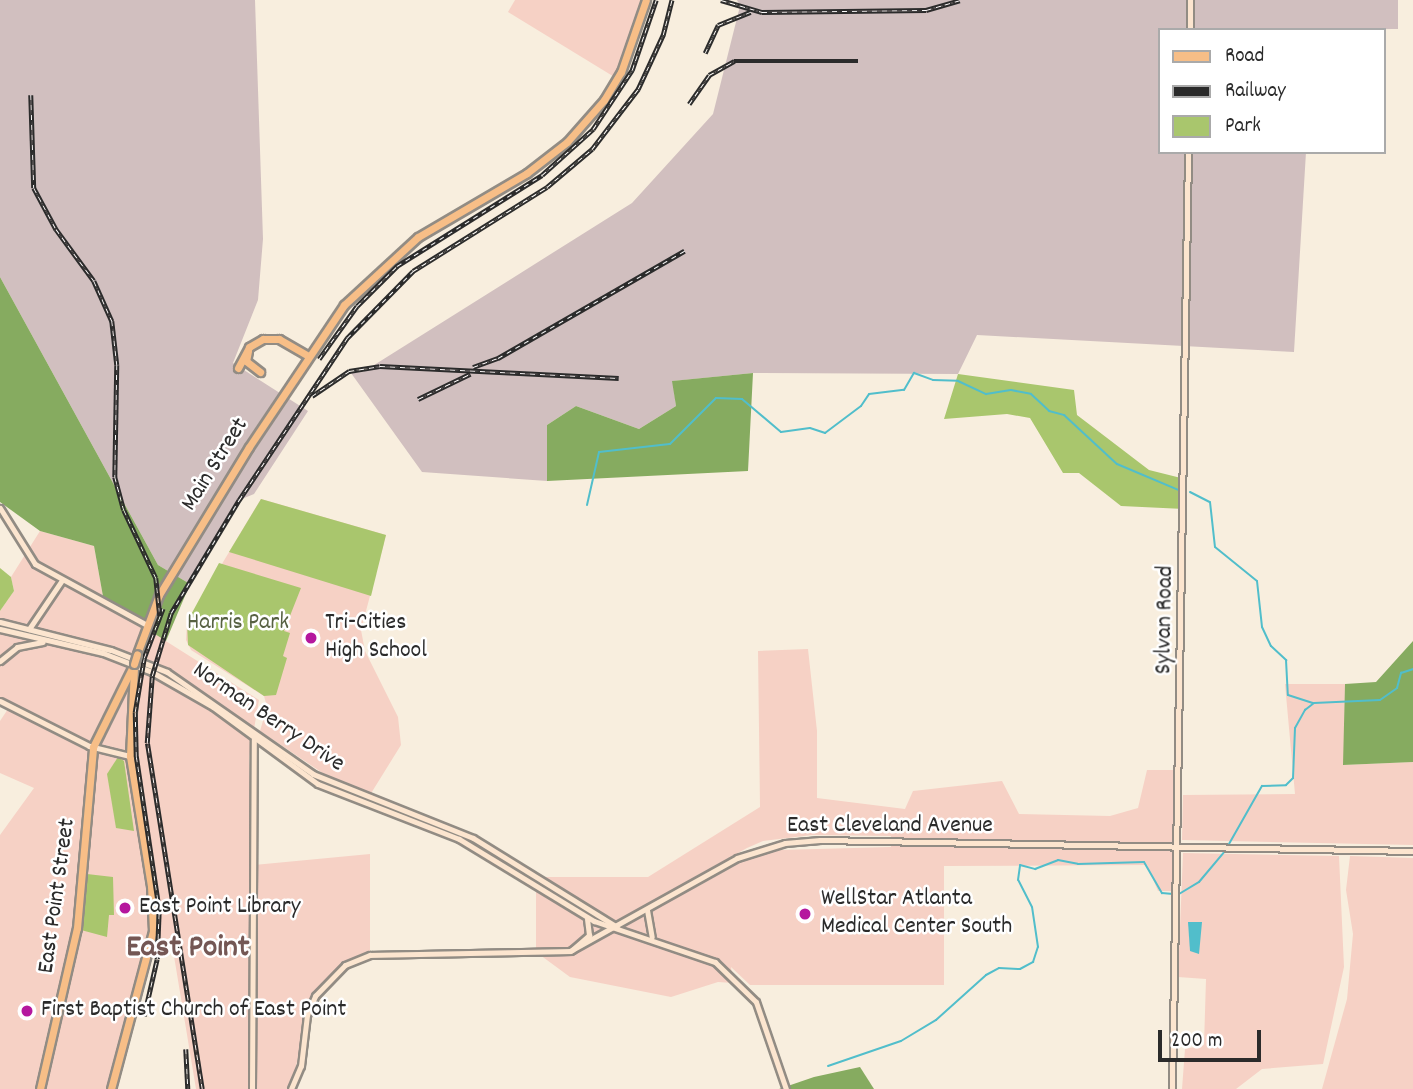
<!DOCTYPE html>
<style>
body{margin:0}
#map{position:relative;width:1413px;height:1089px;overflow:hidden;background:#f8eede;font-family:Dekko,sans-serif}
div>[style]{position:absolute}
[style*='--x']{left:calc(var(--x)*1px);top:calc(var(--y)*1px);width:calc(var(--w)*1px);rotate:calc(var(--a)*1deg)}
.built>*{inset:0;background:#f6d1c5}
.industrial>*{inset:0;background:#d1bfbf}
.green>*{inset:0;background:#a9c66d}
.forest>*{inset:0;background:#86ab60}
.water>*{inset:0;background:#51becb}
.stream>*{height:2px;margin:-1px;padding:0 1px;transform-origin:1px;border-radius:1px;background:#51becb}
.roads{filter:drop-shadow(2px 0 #928c84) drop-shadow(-2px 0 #928c84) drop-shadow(0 2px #928c84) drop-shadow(0 -2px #928c84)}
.secondary>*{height:5px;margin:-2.5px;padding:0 2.5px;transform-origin:2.5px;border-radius:2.5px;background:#fce5cf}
.primary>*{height:7px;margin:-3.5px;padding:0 3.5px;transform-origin:3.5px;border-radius:3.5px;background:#f7be87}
.rail>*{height:4.5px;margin-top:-2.25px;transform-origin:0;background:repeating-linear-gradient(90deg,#fff 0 5px,#2b2b2b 0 10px);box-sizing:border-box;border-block:2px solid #2b2b2b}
.bridges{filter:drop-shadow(2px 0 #928c84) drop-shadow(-2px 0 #928c84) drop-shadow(0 2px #928c84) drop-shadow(0 -2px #928c84)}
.primary-bridge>*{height:7px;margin:-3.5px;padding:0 3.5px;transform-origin:3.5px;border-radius:3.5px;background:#f7be87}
.dots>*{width:19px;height:19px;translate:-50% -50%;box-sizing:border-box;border:4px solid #fff;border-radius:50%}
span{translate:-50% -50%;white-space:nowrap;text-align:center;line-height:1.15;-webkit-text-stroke:5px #fff;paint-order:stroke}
.street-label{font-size:24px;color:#2b2b2b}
.park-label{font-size:24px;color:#576142}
.poi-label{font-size:24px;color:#2b2b2b}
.left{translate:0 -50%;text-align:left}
.district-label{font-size:32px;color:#745754;font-weight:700}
.legend{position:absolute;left:1158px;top:28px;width:228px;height:126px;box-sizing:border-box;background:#fff;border:2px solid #aaa;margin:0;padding:9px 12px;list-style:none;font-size:21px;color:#2b2b2b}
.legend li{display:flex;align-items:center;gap:14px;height:35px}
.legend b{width:35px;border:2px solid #aaa}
.scale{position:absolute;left:1158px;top:1030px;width:103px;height:32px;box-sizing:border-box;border:4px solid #2b2b2b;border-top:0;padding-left:9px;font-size:21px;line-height:24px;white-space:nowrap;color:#2b2b2b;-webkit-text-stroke:5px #fff;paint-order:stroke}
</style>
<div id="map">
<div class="built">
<div style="clip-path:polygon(515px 0,643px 0,616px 78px,508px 12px)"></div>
<div style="clip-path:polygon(261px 499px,386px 535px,361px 630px,365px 651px,398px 717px,401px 745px,370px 795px,333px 780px,260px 731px,267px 707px,264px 696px,191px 650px,186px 640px,187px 622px)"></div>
<div style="clip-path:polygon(40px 531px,94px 546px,104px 602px,259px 700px,249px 758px,253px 865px,370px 854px,370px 953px,331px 975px,313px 1000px,290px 1089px,196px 1089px,171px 938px,153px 942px,111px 1089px,0 1089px,0 835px,34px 788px,0 773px,0 721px,8px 709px,0 706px,0 611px,14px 591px,11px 577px)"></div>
<div style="clip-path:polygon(evenodd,808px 649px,817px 731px,817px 798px,905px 809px,913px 791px,1002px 781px,1019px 814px,1110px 816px,1138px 808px,1147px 770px,1178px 770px,1175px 891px,1158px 891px,1147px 865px,944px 866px,944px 985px,750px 985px,731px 967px,733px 983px,718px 982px,671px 997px,570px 977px,536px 952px,536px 877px,648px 877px,760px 807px,758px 651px,808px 649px,812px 835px,891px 836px,891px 847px,780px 850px,742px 861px,697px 887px,696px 876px,747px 848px,763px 841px,812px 835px)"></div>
<div style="clip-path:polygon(1285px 684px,1345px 684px,1344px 765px,1413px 762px,1413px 845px,1182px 840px,1183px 795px,1295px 794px)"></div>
<div style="clip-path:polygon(1183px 853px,1339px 856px,1344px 967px,1323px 1064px,1262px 1069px,1236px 1089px,1182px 1089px,1185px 1049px,1204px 1045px,1206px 979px,1178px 977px)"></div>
<div style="clip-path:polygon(1350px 856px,1413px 858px,1413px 1089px,1322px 1089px,1347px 999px,1353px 934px,1346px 890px)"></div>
</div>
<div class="industrial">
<div style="clip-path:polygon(0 0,255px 0,263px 239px,258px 300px,233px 363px,308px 411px,254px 494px,237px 501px,190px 584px,158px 565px,0 277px)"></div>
<div style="clip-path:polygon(737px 0,1398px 0,1398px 29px,1159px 30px,1159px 152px,1306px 152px,1294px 352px,977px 335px,958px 374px,753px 373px,673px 381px,676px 406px,639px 429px,576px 406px,547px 425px,547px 481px,422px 472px,351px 373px,363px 372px,632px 203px,713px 114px,740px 6px)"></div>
</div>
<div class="green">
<div style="clip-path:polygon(958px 374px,1074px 390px,1077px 415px,1149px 470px,1185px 479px,1184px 509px,1121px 506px,1079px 473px,1063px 473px,1030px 418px,1007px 414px,944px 419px)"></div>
<div style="clip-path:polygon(261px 499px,386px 535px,371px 596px,229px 552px)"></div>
<div style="clip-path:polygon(219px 563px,301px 588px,284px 631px,290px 633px,283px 656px,287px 658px,276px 695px,264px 696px,188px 645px,187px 622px)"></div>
<div style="clip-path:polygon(0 568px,11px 577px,14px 591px,0 611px)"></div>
<div style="clip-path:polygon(118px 757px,124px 761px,134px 831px,116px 828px,107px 774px)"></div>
<div style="clip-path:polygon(87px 874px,113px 877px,114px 915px,109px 915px,107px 937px,81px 930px)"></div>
</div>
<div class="forest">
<div style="clip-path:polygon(0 277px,158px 565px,190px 584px,166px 641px,104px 602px,94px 546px,40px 531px,0 502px)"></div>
<div style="clip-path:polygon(753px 373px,748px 471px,547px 481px,547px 425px,576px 406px,639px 429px,676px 406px,672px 381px)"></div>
<div style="clip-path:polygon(1413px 641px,1413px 762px,1343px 765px,1345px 684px,1376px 682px)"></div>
<div style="clip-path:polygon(860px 1067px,874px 1089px,779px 1089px,814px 1077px)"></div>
</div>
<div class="water">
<div style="clip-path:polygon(1188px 922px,1202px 922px,1199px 954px,1190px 951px)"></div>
</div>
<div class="stream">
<div style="--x:1190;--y:492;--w:22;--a:27"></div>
<div style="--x:1210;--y:502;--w:45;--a:83.7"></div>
<div style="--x:1215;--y:547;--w:54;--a:39"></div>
<div style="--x:1257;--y:581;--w:46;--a:83.8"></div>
<div style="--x:1262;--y:627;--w:21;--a:65"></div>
<div style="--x:1271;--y:646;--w:21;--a:43"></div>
<div style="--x:1286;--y:660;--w:35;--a:87"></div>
<div style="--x:1288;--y:695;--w:26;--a:18"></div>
<div style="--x:587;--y:505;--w:54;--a:-77.2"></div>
<div style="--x:599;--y:452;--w:71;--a:-6.4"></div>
<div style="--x:670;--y:444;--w:65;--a:-45"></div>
<div style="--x:716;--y:398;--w:26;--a:2"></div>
<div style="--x:742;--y:399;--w:51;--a:40.2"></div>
<div style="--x:781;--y:432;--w:29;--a:-8"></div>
<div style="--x:810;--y:428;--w:16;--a:18"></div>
<div style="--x:825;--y:433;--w:45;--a:-36.9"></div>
<div style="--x:861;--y:406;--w:14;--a:-56"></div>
<div style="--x:869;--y:394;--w:35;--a:-7"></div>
<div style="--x:904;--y:390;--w:20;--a:-60"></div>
<div style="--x:914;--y:373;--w:20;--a:20"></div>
<div style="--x:933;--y:380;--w:25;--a:2"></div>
<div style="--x:958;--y:381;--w:31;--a:25"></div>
<div style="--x:986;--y:394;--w:25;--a:-9"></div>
<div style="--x:1011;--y:390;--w:20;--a:11"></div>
<div style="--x:1031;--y:394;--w:25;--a:43"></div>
<div style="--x:1049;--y:411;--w:16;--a:15"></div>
<div style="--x:1064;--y:415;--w:72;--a:42.8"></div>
<div style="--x:1117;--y:464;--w:69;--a:22.9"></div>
<div style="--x:1179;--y:894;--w:23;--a:-31"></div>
<div style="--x:1199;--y:882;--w:40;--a:-50"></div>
<div style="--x:1225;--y:851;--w:75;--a:-60.4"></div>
<div style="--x:1262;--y:786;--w:24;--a:-2"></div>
<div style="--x:1286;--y:785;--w:10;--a:-45"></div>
<div style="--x:1293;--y:778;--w:50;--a:-87.7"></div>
<div style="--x:1295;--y:728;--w:21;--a:-61"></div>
<div style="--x:1305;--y:710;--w:11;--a:-38"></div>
<div style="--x:1314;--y:703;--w:66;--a:-2.6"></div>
<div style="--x:1380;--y:700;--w:21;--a:-35"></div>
<div style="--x:1397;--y:688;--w:16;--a:-75"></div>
<div style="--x:1401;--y:673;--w:13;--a:-18"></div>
<div style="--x:828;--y:1066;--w:77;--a:-18.9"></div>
<div style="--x:901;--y:1041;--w:41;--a:-31"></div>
<div style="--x:936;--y:1020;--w:67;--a:-42"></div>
<div style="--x:986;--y:975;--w:15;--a:-28"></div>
<div style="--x:999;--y:968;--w:21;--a:3"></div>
<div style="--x:1020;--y:969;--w:15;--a:-28"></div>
<div style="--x:1033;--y:962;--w:16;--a:-72"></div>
<div style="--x:1038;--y:947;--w:40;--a:-98.5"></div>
<div style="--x:1032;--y:907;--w:30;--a:-117"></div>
<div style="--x:1018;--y:880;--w:15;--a:-82"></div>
<div style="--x:1020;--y:865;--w:16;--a:15"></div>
<div style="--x:1035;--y:869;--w:25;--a:-21"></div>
<div style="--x:1058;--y:860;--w:20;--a:11"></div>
<div style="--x:1078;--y:864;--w:66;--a:-1.7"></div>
<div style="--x:1144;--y:862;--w:36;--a:60"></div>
<div style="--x:1162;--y:893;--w:11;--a:5"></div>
</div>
<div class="roads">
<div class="secondary">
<div style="--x:1190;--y:30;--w:30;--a:-90"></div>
<div style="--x:0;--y:508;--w:66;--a:58"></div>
<div style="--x:35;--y:564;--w:128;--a:28.6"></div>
<div style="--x:0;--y:622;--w:114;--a:14.2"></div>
<div style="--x:111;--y:650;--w:60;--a:21.4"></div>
<div style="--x:167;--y:672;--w:178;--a:34.9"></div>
<div style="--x:313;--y:774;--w:172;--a:21.8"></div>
<div style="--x:473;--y:838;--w:169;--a:31.7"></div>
<div style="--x:0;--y:629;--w:106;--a:13.1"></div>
<div style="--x:103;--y:653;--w:53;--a:21.2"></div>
<div style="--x:152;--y:672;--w:70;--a:29.8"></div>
<div style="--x:213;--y:707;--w:130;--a:36.3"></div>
<div style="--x:318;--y:784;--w:151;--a:21.3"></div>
<div style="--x:459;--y:839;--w:158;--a:31.3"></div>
<div style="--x:594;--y:921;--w:128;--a:18.7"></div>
<div style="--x:715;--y:962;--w:57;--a:44.3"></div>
<div style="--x:756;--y:1002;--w:92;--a:71"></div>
<div style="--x:29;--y:629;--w:59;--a:-56"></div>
<div style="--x:0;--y:661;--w:22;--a:-39"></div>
<div style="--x:17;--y:647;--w:26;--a:-11"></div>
<div style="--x:0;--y:701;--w:100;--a:26.8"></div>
<div style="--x:89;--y:746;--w:42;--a:13.7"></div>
<div style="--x:647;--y:910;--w:27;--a:80"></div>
<div style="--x:572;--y:950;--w:23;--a:-41"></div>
<div style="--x:589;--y:935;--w:16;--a:-97"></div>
<div style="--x:252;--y:1089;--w:350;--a:-89.7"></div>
<div style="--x:291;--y:1089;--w:25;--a:-67"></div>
<div style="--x:301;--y:1066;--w:51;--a:-83.3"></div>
<div style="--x:307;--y:1015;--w:21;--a:-67"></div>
<div style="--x:315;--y:996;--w:43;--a:-45.9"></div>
<div style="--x:345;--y:965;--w:27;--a:-22"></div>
<div style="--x:370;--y:955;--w:200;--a:-1.1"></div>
<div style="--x:570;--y:951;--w:191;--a:-29.1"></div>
<div style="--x:737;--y:858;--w:50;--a:-17.4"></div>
<div style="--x:785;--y:843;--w:35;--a:-5"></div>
<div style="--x:820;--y:840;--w:593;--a:1.06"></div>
<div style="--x:1172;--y:1089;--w:937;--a:-89.02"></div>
</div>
<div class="primary">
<div style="--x:248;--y:351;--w:10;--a:101"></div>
<div style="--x:246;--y:361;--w:18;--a:38"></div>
<div style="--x:238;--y:368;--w:24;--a:-62"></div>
<div style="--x:249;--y:347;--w:16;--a:-30"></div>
<div style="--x:263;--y:339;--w:16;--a:0"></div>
<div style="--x:279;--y:339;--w:34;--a:30"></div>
<div style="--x:137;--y:654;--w:63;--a:-69.6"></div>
<div style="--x:159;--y:595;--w:173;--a:-58.7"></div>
<div style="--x:249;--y:447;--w:171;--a:-56.2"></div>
<div style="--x:344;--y:305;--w:100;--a:-42.6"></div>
<div style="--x:418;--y:237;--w:126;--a:-30.4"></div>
<div style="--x:527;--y:173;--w:51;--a:-37.8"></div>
<div style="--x:567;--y:142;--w:56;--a:-48.6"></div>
<div style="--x:604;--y:100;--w:33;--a:-59"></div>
<div style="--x:621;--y:72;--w:76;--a:-70.9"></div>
<div style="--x:40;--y:1089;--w:165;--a:-77.1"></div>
<div style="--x:77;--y:928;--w:182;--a:-84.9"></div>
<div style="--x:93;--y:747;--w:93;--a:-63.7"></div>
<div style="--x:111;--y:1089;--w:163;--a:-75.1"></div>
<div style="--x:153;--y:931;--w:45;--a:-92.5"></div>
<div style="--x:151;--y:886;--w:132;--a:-99.2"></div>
<div style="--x:130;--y:756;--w:88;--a:-87.4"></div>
</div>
</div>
<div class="rail">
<div style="--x:721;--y:0;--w:43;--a:16.3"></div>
<div style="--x:762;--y:12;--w:164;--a:-0.7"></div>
<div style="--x:926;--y:10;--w:35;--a:-16"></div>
<div style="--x:705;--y:53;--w:31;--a:-65"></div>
<div style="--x:718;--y:25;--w:35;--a:-22"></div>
<div style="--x:31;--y:95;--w:93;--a:88.2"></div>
<div style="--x:34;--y:188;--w:47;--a:61.8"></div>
<div style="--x:56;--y:229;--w:64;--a:53.8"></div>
<div style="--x:94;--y:281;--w:44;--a:65.8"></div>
<div style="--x:112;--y:321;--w:44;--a:83.5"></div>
<div style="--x:117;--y:365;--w:112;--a:91"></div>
<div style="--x:115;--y:477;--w:34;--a:75"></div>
<div style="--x:124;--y:510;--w:75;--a:64.8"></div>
<div style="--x:156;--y:578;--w:38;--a:84"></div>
<div style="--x:689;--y:104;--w:35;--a:-55"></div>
<div style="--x:709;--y:75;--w:29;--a:-29"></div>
<div style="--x:734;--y:61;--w:124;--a:0"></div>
<div style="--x:319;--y:359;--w:65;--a:-54.4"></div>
<div style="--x:357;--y:306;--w:57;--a:-45"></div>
<div style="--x:397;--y:266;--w:171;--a:-32.1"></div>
<div style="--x:542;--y:175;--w:69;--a:-42"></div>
<div style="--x:593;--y:129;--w:71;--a:-56.5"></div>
<div style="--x:632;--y:70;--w:74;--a:-71.1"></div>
<div style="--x:473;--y:367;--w:27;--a:-20"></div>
<div style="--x:498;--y:358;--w:215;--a:-29.9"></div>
<div style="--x:312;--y:396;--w:45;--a:-34"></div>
<div style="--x:349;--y:371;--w:31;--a:-9"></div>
<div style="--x:380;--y:366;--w:239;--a:2.9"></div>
<div style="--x:418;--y:399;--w:58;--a:-25.7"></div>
<div style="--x:144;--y:1016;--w:58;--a:-77.2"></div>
<div style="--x:157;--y:959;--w:49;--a:-87.7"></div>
<div style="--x:159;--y:910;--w:155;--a:-98.5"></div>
<div style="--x:136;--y:757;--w:45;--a:-91.3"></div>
<div style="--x:135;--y:712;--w:55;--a:-80.5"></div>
<div style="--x:144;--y:658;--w:53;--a:-69.2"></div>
<div style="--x:186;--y:1049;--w:40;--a:87.1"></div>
<div style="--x:202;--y:1089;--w:350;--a:-99"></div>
<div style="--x:147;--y:743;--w:67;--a:-85.7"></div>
<div style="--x:152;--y:676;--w:66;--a:-73.2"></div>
<div style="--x:171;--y:613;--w:132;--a:-59"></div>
<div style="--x:239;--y:500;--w:195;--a:-56.3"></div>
<div style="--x:347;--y:338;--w:94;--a:-45.4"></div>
<div style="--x:413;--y:271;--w:158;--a:-32.1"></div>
<div style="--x:547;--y:187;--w:59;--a:-40.2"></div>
<div style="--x:592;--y:149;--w:76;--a:-52.5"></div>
<div style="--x:638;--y:89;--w:60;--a:-65.2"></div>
<div style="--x:663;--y:35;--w:36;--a:-76"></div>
</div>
<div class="bridges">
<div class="primary-bridge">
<div style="--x:134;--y:664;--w:10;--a:-73"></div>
</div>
</div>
<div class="dots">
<div style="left:311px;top:638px;background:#b5179e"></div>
<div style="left:125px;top:908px;background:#b5179e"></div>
<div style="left:805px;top:914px;background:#b5179e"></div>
<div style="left:27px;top:1011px;background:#b5179e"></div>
</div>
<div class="street-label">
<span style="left:216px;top:465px;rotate:-58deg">Main Street</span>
<span style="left:1166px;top:620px;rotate:-89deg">Sylvan Road</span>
<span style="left:268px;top:718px;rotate:34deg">Norman Berry Drive</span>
<span style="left:890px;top:827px">East Cleveland Avenue</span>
<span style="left:58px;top:896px;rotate:-82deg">East Point Street</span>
</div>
<div class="park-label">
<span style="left:238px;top:624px">Harris Park</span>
</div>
<div class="poi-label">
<span class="left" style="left:325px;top:638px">Tri-Cities<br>High School</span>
<span class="left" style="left:821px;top:914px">WellStar Atlanta<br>Medical Center South</span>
<span class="left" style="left:139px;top:908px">East Point Library</span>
<span class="left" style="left:41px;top:1011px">First Baptist Church of East Point</span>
</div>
<div class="district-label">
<span style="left:188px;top:949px">East Point</span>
</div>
<ul class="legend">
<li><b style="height:9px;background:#f7be87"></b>Road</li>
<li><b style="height:9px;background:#2b2b2b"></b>Railway</li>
<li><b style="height:19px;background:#a9c66d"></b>Park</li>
</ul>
<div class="scale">200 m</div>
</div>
